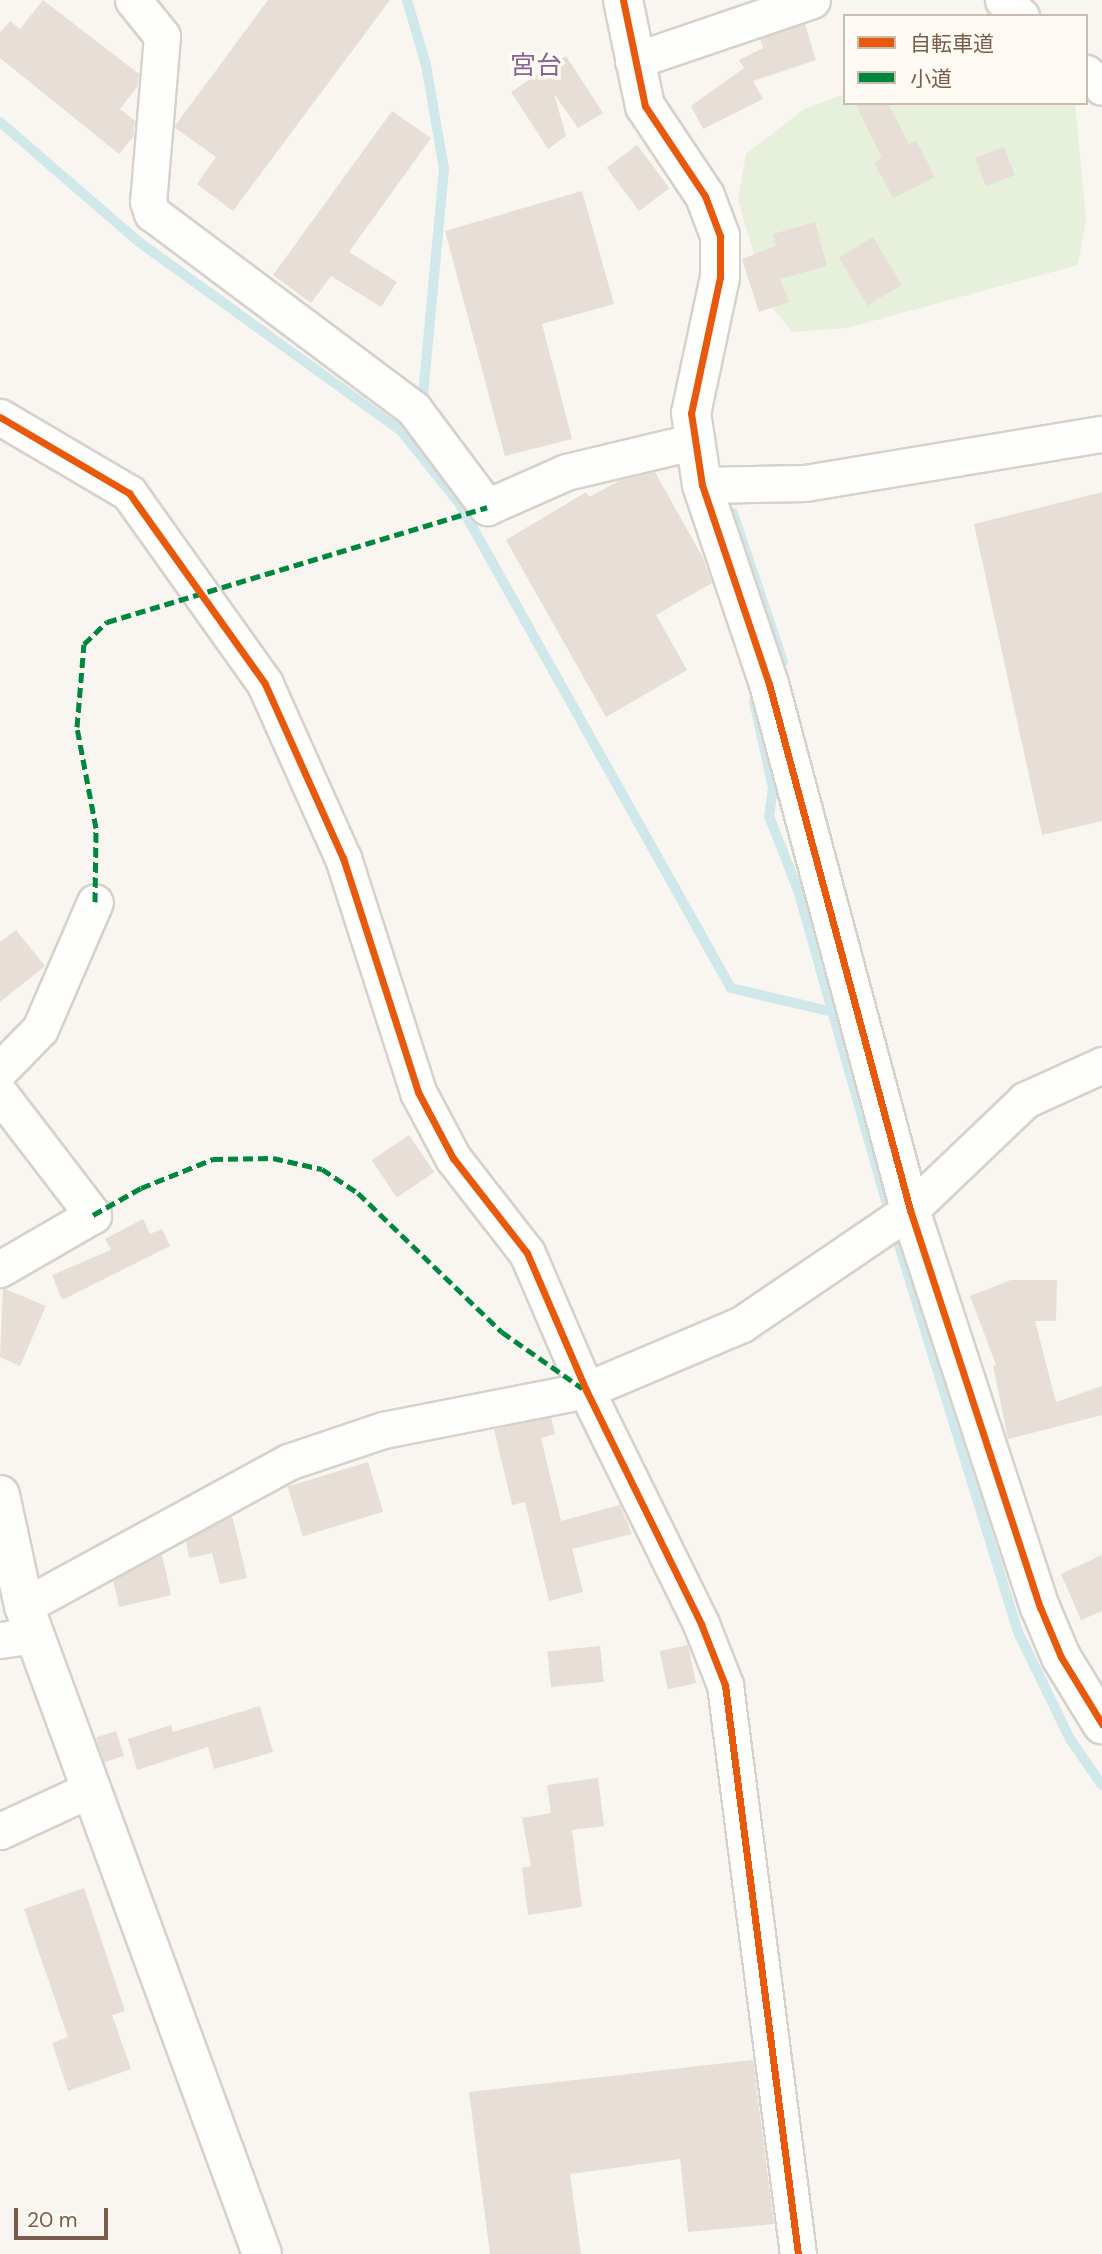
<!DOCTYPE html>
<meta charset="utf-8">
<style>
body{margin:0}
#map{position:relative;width:1102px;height:2254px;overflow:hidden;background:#f9f5f0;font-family:"DM Sans","Noto Sans JP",sans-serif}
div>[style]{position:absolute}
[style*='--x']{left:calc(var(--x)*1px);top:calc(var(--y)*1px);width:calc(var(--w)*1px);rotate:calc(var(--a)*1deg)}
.green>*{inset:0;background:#e7f0db}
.stream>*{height:10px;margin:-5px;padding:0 5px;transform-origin:5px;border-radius:5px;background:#d0e8ea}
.building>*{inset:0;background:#e6ded7;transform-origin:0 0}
.roads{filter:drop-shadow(2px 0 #d7d1cb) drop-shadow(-2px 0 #d7d1cb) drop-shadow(0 2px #d7d1cb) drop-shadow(0 -2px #d7d1cb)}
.street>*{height:35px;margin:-17.5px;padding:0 17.5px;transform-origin:17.5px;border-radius:17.5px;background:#fefefd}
.secondary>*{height:38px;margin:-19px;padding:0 19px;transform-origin:19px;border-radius:19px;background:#fefefd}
.quiet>*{height:5px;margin-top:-2.5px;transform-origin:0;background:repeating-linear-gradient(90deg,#00873e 0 10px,transparent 0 15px)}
.cycleway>*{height:7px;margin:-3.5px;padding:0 3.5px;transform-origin:3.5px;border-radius:3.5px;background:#e8590c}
span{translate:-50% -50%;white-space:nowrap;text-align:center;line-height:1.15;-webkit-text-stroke:7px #fffaf3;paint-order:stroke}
.neighbourhood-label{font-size:26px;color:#846695}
.legend{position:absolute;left:843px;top:14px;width:245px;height:91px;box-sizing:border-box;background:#fffaf3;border:2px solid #cabbb1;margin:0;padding:9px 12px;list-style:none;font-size:21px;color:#7a5c4d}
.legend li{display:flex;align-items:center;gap:14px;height:35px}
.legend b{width:35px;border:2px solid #cabbb1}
.scale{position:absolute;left:14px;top:2208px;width:94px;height:32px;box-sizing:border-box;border:4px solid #7a5c4d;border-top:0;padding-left:9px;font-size:21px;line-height:24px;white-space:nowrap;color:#7a5c4d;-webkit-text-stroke:5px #fffaf3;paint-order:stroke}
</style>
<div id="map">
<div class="green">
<div style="clip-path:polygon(845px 94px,845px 103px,1075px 103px,1086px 219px,1078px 265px,847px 328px,792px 332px,768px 302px,738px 200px,746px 154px,804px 109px)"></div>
</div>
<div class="stream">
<div style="--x:407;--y:0;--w:68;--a:73.7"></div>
<div style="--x:426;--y:65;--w:106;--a:80.2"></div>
<div style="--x:444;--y:169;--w:236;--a:95.3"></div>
<div style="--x:0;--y:122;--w:184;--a:40.8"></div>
<div style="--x:139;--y:242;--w:324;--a:35.8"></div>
<div style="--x:402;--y:432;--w:91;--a:51.2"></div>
<div style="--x:459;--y:503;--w:556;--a:60.72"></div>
<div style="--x:731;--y:988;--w:101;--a:13.2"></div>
<div style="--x:733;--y:513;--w:157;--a:71.4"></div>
<div style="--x:783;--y:662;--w:14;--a:144"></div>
<div style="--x:754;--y:701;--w:89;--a:77.7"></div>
<div style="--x:773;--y:788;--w:28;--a:98"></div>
<div style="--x:769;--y:816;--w:79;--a:68.6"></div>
<div style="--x:798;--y:890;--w:338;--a:74.2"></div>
<div style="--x:894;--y:1229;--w:422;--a:72.9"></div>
<div style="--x:1018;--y:1632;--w:119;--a:64.1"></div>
<div style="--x:1070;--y:1739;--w:56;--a:55.2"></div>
</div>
<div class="building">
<div style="clip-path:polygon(43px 0,139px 74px,137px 87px,120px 109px,135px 121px,133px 137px,119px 154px,0 58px,0 33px,10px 21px,20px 29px)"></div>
<div style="clip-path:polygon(268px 0,390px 0,233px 211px,197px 184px,216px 157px,174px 127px)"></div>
<div style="clip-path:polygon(805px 24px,816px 60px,753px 81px,763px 99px,703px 129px,691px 106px,744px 68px,739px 60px,763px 48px,760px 39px)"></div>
<div style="clip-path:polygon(566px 56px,603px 113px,578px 128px,554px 94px,566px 136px,548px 149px,511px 92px)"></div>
<div style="clip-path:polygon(855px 103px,888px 103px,909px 144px,916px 140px,935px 177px,893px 198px,874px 162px,882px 158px)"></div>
<div style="clip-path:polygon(392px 111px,431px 138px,349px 252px,397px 282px,381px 307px,331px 276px,311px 303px,273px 275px)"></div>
<div style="left:637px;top:145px;width:54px;height:38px;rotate:53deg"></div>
<div style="left:1004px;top:147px;width:30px;height:31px;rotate:69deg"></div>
<div style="clip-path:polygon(582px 191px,614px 304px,542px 324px,572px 439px,505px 456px,445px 231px)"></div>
<div style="clip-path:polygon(815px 222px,827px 266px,780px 279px,789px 302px,759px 312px,742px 259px,776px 246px,773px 234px)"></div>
<div style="left:873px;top:237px;width:56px;height:40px;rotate:59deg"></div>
<div style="clip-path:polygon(655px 472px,703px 558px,712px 583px,656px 615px,687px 670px,606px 717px,506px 540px,586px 492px,589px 497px,621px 480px)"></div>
<div style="clip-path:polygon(1102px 492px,1102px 821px,1042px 835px,974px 524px)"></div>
<div style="clip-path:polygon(16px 930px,45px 966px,0 1002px,0 942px)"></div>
<div style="left:409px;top:1135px;width:45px;height:45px;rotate:56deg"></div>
<div style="clip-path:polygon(143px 1219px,150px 1234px,162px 1229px,170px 1246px,62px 1300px,52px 1275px,111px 1250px,105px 1239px)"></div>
<div style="clip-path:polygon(1011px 1280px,1057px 1280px,1056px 1321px,1035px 1321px,1056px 1402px,1102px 1386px,1102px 1415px,1008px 1439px,993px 1366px,996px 1365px,970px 1296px)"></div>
<div style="clip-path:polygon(3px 1288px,46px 1306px,20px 1366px,0 1357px)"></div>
<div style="clip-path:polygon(551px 1417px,555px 1434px,541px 1438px,561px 1521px,620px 1505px,632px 1534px,572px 1549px,583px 1592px,549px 1601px,525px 1502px,512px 1505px,494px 1429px)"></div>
<div style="left:368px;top:1462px;width:52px;height:84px;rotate:73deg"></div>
<div style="clip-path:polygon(232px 1516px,247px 1578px,220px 1584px,212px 1553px,189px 1558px,186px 1540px)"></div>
<div style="clip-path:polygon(162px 1555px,171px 1595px,119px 1607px,113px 1580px)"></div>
<div style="clip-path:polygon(1102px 1555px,1102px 1611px,1081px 1620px,1061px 1574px)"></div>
<div style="left:688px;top:1645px;width:39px;height:29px;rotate:78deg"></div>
<div style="left:600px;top:1646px;width:36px;height:53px;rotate:84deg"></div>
<div style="clip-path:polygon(260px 1706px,273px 1752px,214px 1769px,208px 1747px,137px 1770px,128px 1739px,171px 1725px,173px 1732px)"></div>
<div style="left:116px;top:1731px;width:26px;height:21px;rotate:72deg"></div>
<div style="clip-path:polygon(598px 1778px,604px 1826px,572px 1830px,582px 1907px,528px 1915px,522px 1868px,531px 1866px,522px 1818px,551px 1813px,547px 1785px)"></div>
<div style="clip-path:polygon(84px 1888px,125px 2011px,112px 2015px,131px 2069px,68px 2091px,52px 2043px,68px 2037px,24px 1909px)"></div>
<div style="clip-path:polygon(753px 2060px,774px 2224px,688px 2232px,680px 2159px,570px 2174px,581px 2254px,490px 2254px,469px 2092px)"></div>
</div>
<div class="roads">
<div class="street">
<div style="--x:133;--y:0;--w:46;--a:51.1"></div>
<div style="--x:162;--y:36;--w:166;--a:94.8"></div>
<div style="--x:148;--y:201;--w:13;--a:72"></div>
<div style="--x:152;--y:213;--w:326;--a:36.8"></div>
<div style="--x:413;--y:408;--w:124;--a:53.2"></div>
<div style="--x:487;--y:507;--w:86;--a:-23.9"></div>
<div style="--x:566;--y:472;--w:130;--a:-13.4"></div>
<div style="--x:1003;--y:0;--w:24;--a:42"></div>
<div style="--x:633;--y:61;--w:189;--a:-18.8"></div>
<div style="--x:1086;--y:73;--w:21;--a:41"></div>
<div style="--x:0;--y:417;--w:150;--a:30.5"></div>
<div style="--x:129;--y:493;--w:234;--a:54.5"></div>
<div style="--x:265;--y:684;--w:191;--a:65.9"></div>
<div style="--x:343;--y:858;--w:246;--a:72.2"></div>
<div style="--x:418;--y:1092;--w:75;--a:62.1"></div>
<div style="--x:453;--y:1158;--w:120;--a:52.1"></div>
<div style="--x:527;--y:1253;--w:149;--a:66.7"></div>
<div style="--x:586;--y:1390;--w:261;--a:63.8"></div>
<div style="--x:701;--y:1624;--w:66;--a:68.5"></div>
<div style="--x:725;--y:1685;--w:574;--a:82.69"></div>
<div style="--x:702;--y:485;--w:103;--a:-1.1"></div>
<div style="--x:805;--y:483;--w:301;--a:-9.4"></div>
<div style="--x:0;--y:1070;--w:57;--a:-45.7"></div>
<div style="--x:40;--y:1029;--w:138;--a:-66.6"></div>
<div style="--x:0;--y:1094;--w:153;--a:52.5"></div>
<div style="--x:93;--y:1215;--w:108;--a:149.9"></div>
<div style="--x:24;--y:1606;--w:301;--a:-28.6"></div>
<div style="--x:288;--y:1462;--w:100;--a:-18.6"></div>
<div style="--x:383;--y:1430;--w:207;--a:-11.1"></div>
<div style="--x:586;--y:1390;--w:169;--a:-22.9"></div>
<div style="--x:742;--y:1324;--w:203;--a:-34.2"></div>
<div style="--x:910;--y:1210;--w:159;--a:-43.7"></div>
<div style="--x:1025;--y:1100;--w:85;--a:-24.4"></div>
<div style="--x:0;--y:1640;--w:34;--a:-8"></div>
<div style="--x:0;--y:1831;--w:100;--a:-24.8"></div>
</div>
<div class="secondary">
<div style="--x:623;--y:0;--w:108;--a:78.3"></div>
<div style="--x:645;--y:106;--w:108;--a:56.3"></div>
<div style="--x:705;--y:196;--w:43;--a:69.4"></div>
<div style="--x:720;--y:236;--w:41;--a:90"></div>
<div style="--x:720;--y:277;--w:139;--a:102"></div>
<div style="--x:691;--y:413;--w:73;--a:81.3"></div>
<div style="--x:702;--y:485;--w:210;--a:71.4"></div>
<div style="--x:769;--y:684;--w:545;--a:74.99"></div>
<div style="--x:910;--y:1210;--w:418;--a:71.9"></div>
<div style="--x:1040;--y:1607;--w:54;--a:67.2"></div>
<div style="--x:1061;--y:1657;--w:79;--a:58.5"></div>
<div style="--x:0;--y:1495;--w:114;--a:77.8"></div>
<div style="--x:24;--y:1606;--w:690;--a:69.83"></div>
</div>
</div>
<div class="quiet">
<div style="--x:95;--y:902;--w:74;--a:-89.2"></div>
<div style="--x:96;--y:828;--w:103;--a:-100.7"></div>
<div style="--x:77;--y:727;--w:83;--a:-85.2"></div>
<div style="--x:84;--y:644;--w:32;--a:-44"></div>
<div style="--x:107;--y:622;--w:397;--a:-16.8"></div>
<div style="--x:93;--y:1215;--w:55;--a:-29.4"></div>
<div style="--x:141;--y:1188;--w:78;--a:-21.9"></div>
<div style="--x:213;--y:1159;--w:60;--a:-1"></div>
<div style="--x:273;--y:1158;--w:50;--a:12.7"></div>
<div style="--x:322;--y:1169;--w:43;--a:33.7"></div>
<div style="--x:358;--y:1193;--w:200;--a:44"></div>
<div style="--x:502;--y:1332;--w:98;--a:35"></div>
</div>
<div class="cycleway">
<div style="--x:623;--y:0;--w:108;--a:78.3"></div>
<div style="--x:645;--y:106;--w:108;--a:56.3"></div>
<div style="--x:705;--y:196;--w:43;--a:69.4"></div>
<div style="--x:720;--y:236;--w:41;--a:90"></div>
<div style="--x:720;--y:277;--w:139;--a:102"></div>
<div style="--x:691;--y:413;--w:73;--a:81.3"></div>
<div style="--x:702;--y:485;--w:210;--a:71.4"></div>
<div style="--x:769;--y:684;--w:545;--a:74.99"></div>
<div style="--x:910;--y:1210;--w:418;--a:71.9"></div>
<div style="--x:1040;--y:1607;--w:54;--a:67.2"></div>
<div style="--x:1061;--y:1657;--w:79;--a:58.5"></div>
<div style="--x:0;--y:417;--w:150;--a:30.5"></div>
<div style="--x:129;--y:493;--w:234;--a:54.5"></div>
<div style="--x:265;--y:684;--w:191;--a:65.9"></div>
<div style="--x:343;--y:858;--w:246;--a:72.2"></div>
<div style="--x:418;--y:1092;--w:75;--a:62.1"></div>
<div style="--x:453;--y:1158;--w:120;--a:52.1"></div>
<div style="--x:527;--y:1253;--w:149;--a:66.7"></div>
<div style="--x:586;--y:1390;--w:261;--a:63.8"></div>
<div style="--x:701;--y:1624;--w:66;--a:68.5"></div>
<div style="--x:725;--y:1685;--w:574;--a:82.69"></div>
</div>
<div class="neighbourhood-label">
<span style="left:536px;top:66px">宮台</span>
</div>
<ul class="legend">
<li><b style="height:9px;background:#e8590c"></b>自転車道</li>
<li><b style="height:9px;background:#00873e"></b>小道</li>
</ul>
<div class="scale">20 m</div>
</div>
